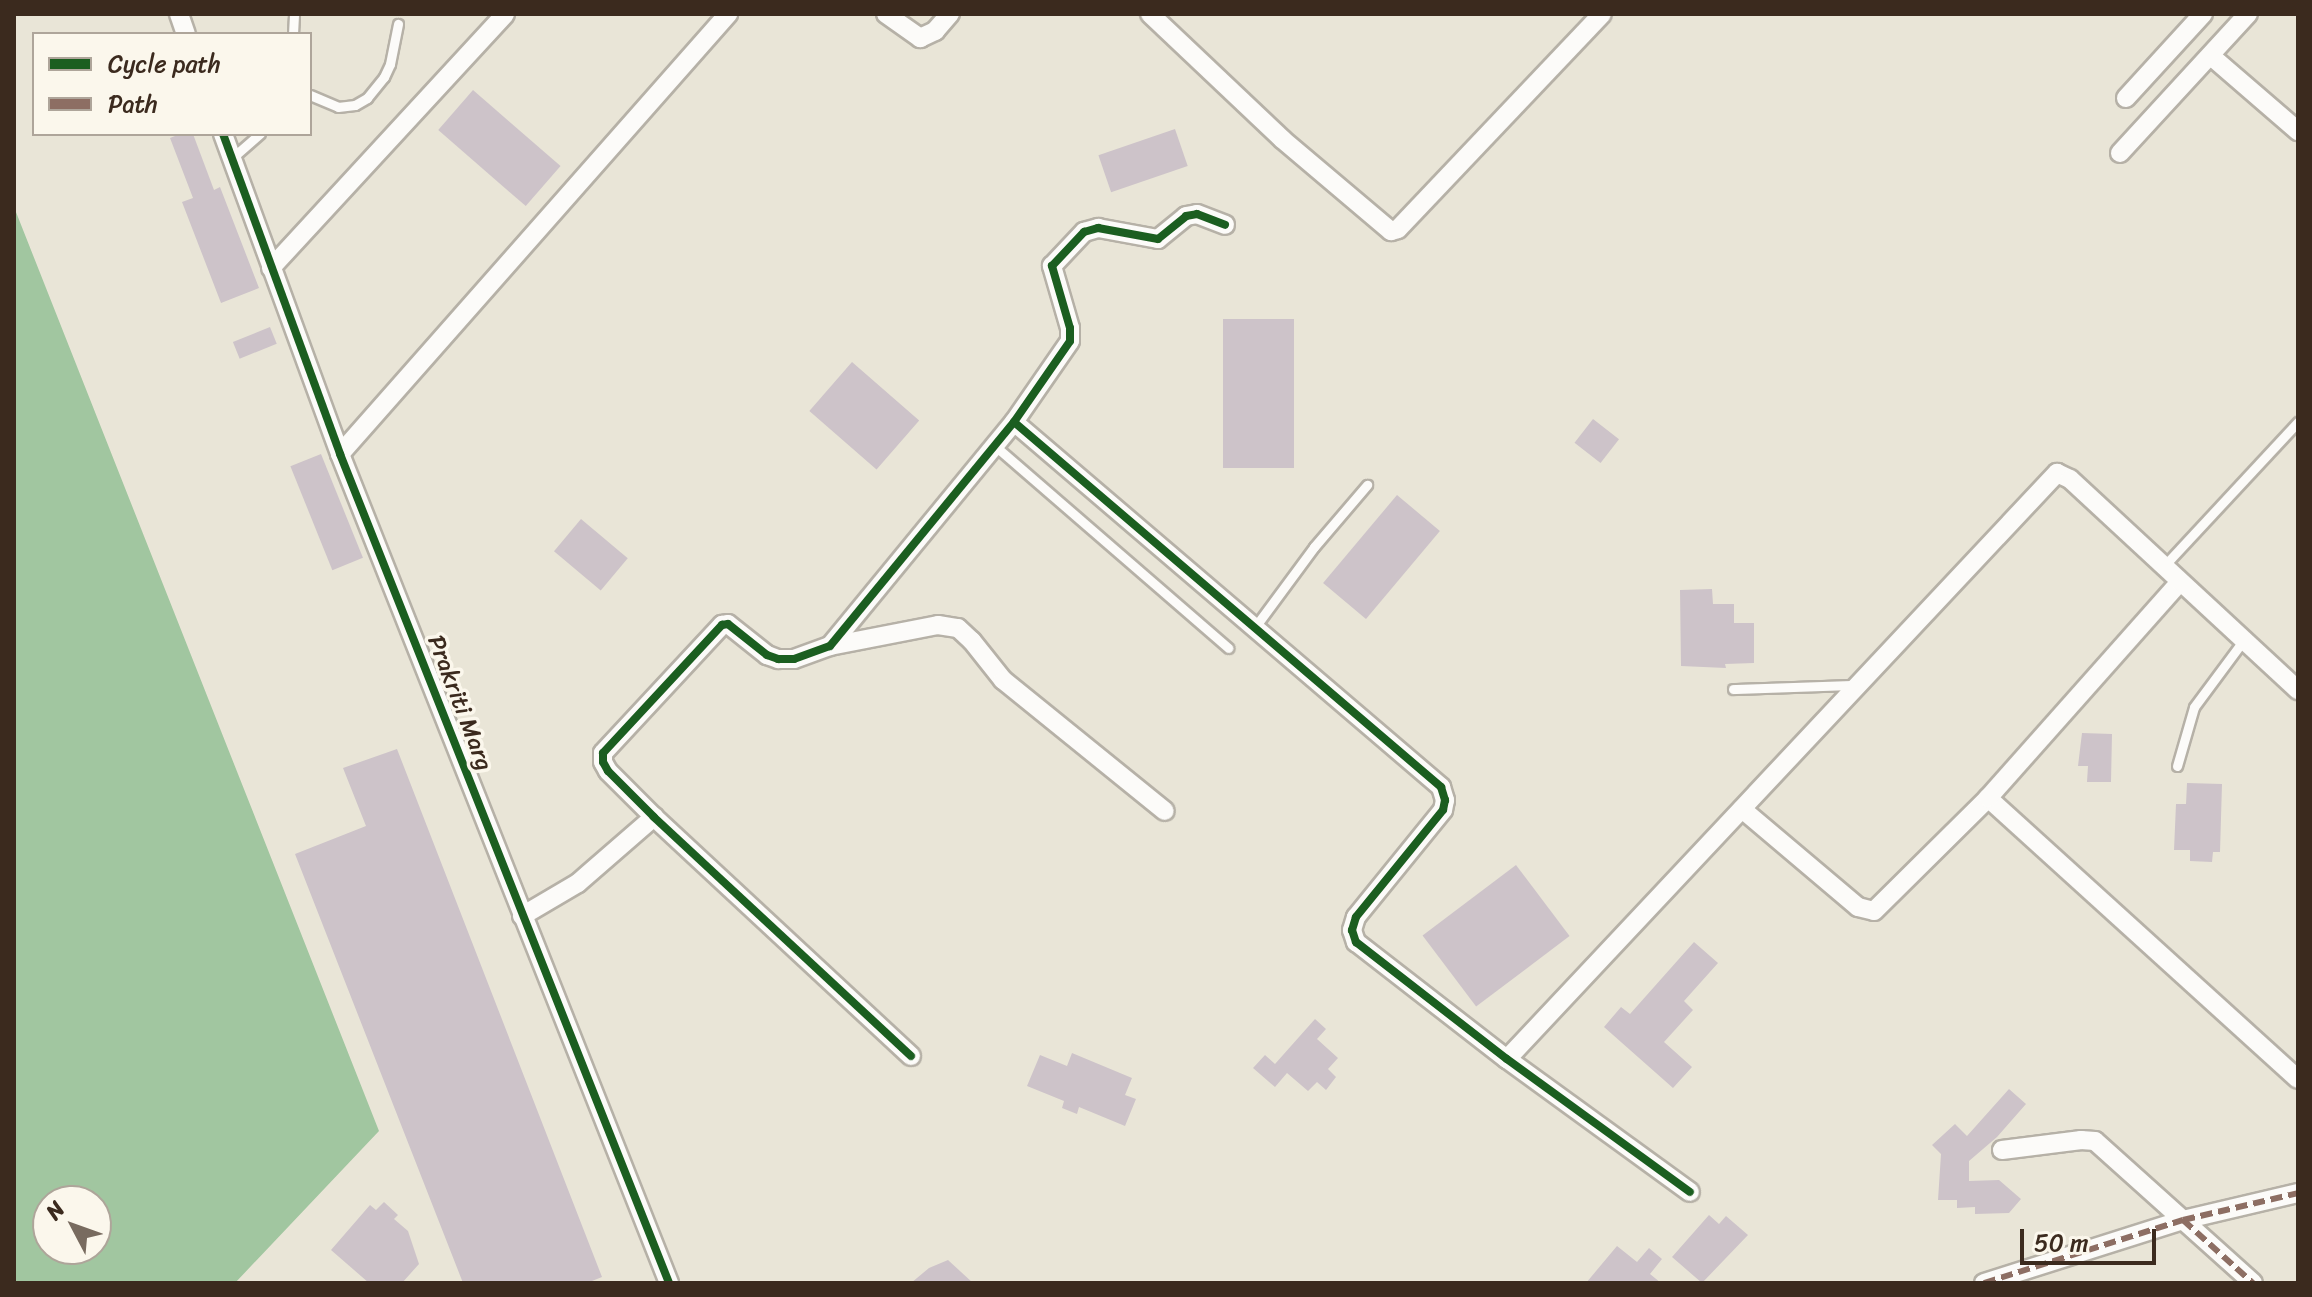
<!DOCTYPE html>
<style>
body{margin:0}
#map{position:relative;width:2312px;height:1297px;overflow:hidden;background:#e9e5d7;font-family:Sriracha,sans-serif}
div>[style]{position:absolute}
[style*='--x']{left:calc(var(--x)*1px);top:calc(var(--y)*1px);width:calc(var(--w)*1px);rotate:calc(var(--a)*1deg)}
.forest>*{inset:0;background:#a1c6a0}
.building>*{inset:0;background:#cdc3c9;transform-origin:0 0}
.roads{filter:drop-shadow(2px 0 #b6b1a7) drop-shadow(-2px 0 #b6b1a7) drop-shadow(0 2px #b6b1a7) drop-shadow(0 -2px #b6b1a7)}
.lane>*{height:9px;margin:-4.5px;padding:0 4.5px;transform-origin:4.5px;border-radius:4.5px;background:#fcfbf9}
.street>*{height:18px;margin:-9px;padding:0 9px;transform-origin:9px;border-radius:9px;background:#fcfbf9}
.quiet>*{height:6px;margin-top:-3px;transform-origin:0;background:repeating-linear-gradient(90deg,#8d6e63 0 12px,transparent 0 18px)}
.cycleway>*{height:8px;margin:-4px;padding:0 4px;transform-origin:4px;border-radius:4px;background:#1b5e20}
span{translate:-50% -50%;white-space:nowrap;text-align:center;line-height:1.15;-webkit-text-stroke:7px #fbf7ec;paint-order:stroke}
.street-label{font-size:24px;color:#3b2a1e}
.frame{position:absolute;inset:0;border:16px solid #3b2a1e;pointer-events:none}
.legend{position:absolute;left:32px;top:32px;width:280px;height:104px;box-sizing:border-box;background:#fbf7ec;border:2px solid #aea59a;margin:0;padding:10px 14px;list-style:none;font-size:24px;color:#3b2a1e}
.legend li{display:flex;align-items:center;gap:16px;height:40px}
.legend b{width:40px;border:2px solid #aea59a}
.north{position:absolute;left:32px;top:1185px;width:80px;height:80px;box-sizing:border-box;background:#fbf7ec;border:2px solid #aea59a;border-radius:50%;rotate:311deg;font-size:22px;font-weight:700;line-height:32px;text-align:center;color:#3b2a1e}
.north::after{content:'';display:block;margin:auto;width:28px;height:36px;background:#786b5f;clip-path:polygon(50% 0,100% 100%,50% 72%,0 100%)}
.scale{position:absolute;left:2020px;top:1229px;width:136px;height:36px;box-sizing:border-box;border:4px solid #3b2a1e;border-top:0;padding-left:10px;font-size:24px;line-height:28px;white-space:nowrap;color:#3b2a1e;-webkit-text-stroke:6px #fbf7ec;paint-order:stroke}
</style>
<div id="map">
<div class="forest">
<div style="clip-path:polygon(evenodd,14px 207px,379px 1131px,235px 1283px,14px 1283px,14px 207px,48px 1201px,96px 1201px,96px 1249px,48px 1249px,48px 1201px)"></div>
</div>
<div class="building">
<div style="left:473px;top:90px;width:116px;height:53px;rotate:41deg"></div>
<div style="left:1175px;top:129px;width:39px;height:81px;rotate:71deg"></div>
<div style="clip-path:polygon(180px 134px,193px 134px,214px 190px,220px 187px,259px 288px,221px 303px,182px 202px,193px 198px,170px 138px)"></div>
<div style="left:1294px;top:319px;width:149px;height:71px;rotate:90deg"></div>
<div style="left:270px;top:327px;width:18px;height:40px;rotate:68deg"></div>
<div style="left:852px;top:362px;width:89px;height:65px;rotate:41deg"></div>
<div style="left:1593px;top:419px;width:33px;height:30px;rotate:38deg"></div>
<div style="left:321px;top:454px;width:112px;height:33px;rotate:68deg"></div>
<div style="left:1397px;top:495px;width:56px;height:115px;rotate:40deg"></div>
<div style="left:581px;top:519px;width:61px;height:42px;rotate:40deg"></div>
<div style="clip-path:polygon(1712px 589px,1713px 604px,1734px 604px,1734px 623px,1754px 623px,1754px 663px,1725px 664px,1726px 668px,1681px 666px,1680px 590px)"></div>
<div style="clip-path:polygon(2082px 733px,2112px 734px,2111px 782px,2087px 782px,2088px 766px,2078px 766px)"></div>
<div style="clip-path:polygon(397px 749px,602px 1277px,587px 1283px,463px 1283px,295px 854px,366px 826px,343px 768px)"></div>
<div style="clip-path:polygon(2187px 783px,2222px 784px,2220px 852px,2213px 852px,2212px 862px,2190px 861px,2190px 850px,2174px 850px,2176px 804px,2186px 804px)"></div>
<div style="left:1516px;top:865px;width:89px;height:117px;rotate:53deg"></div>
<div style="clip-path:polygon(1694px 942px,1718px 963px,1684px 1001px,1693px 1010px,1664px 1042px,1692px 1067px,1673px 1088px,1604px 1027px,1621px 1007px,1630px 1014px)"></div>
<div style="clip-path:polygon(1315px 1019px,1326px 1029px,1317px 1039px,1338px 1058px,1328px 1069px,1336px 1077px,1326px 1090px,1317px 1082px,1308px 1091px,1287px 1073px,1275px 1087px,1253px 1068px,1265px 1055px,1275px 1064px)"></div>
<div style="clip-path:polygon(1072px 1053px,1132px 1078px,1125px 1095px,1136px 1099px,1125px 1126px,1079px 1107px,1077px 1114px,1062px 1108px,1064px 1101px,1027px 1086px,1040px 1055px,1067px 1066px)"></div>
<div style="clip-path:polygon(2009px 1089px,2026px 1104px,1997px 1137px,1969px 1161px,1969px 1181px,1999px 1180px,2021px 1199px,2009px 1213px,1975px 1214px,1975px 1207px,1957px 1208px,1957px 1200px,1938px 1200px,1941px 1154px,1932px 1145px,1955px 1124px,1967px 1136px)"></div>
<div style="clip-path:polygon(384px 1202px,398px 1215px,394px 1219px,408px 1231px,419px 1264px,402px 1283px,369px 1283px,331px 1250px,370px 1205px,376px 1210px)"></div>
<div style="clip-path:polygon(1709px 1215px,1719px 1224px,1726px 1216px,1748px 1235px,1702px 1283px,1672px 1257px)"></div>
<div style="clip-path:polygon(1617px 1246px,1637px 1262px,1649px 1248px,1662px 1259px,1650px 1274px,1661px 1283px,1586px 1283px)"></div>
<div style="clip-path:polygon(948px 1260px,973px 1283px,911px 1283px,929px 1268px)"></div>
</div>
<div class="roads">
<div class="lane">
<div style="--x:293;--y:34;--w:20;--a:-87"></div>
<div style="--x:310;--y:95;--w:30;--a:23"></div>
<div style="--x:338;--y:107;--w:17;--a:-7"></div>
<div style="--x:355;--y:105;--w:14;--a:-30"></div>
<div style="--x:367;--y:98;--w:27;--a:-51"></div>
<div style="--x:384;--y:77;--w:14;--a:-65"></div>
<div style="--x:390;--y:64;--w:41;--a:-78.7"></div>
<div style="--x:232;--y:158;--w:37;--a:-41"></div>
<div style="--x:994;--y:445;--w:310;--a:40.9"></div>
<div style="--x:2164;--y:566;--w:197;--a:-47.1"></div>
<div style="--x:1255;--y:627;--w:99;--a:-53.6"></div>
<div style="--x:1314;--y:547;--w:82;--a:-49.5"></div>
<div style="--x:1733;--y:689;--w:121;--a:-1.9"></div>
<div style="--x:2177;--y:766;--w:61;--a:-73.9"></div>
<div style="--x:2194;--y:707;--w:82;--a:-53.4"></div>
</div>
<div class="street">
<div style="--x:179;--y:14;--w:21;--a:71"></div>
<div style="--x:886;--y:14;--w:42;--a:35.2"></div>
<div style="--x:920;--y:38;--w:17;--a:-25"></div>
<div style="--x:935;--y:31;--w:23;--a:-49"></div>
<div style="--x:1150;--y:14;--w:182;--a:43.4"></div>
<div style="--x:1282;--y:139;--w:143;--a:40.2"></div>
<div style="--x:1391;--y:231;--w:7;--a:-16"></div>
<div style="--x:1398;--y:229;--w:296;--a:-46.5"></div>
<div style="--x:2211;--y:56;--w:115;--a:40.8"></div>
<div style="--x:2126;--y:98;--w:114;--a:-47.5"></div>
<div style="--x:223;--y:134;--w:341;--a:69.9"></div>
<div style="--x:340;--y:454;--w:892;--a:68.35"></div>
<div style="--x:2120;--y:153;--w:189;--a:-47.4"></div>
<div style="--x:271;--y:268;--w:345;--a:-47.3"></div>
<div style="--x:1014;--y:422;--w:562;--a:40.52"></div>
<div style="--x:1441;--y:787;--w:14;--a:73"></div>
<div style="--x:1445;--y:800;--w:10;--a:101"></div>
<div style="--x:1443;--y:810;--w:138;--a:129.1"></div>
<div style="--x:1356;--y:917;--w:14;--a:107"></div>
<div style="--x:1352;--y:930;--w:13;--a:72"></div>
<div style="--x:1356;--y:942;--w:191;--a:37.8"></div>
<div style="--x:1507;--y:1059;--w:226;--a:36"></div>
<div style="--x:340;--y:454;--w:587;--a:-48.59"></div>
<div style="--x:830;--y:646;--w:110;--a:-11"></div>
<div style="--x:938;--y:625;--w:20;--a:9"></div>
<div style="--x:958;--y:628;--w:19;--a:43"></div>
<div style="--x:972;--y:641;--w:50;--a:51.5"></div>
<div style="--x:1003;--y:680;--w:208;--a:39"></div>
<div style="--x:1988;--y:798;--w:418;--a:42.2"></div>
<div style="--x:1742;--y:809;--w:152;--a:40.2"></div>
<div style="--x:1858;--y:907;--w:16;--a:14"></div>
<div style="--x:1874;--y:911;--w:161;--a:-44.7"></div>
<div style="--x:1988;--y:798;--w:289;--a:-48.4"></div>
<div style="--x:522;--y:916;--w:65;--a:-30.5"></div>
<div style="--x:578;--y:883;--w:101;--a:-41"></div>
<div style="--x:911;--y:1056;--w:351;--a:-137.1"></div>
<div style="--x:654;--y:817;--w:65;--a:-135"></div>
<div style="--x:608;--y:771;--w:10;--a:-119"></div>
<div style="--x:603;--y:762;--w:9;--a:-90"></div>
<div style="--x:603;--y:753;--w:175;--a:-47.1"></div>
<div style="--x:722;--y:625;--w:6;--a:-9"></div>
<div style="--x:728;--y:624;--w:50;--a:38.5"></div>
<div style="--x:767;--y:655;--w:12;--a:20"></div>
<div style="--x:778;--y:659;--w:16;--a:0"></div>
<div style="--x:794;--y:659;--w:38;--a:-20"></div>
<div style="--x:830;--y:646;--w:290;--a:-50.6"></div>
<div style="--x:1014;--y:422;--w:98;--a:-55.3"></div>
<div style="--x:1070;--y:341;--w:13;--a:-90"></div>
<div style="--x:1070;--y:328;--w:65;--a:-106.2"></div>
<div style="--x:1052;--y:266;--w:47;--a:-46.7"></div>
<div style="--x:1084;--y:232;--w:15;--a:-16"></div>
<div style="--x:1098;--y:228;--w:61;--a:10.4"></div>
<div style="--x:1158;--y:239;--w:36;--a:-39"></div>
<div style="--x:1186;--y:216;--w:11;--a:-10"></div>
<div style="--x:1197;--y:214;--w:30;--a:21"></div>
<div style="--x:1507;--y:1059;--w:804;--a:-46.82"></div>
<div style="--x:2057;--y:473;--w:14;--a:25"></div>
<div style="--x:2070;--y:479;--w:311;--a:42.8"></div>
<div style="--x:2002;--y:1150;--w:80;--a:-7.2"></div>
<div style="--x:2081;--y:1140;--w:14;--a:4"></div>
<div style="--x:2095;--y:1141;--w:212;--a:41.9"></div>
<div style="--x:1984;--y:1283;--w:209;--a:-17.6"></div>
<div style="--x:2183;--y:1220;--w:118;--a:-13.2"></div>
</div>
</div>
<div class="quiet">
<div style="--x:2183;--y:1220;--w:94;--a:42"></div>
<div style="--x:1984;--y:1283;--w:209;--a:-17.6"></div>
<div style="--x:2183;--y:1220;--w:118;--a:-13.2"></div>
</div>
<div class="cycleway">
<div style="--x:223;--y:134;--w:341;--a:69.9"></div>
<div style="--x:340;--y:454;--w:892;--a:68.35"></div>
<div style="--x:1014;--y:422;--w:562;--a:40.52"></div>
<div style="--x:1441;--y:787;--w:14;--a:73"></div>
<div style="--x:1445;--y:800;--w:10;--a:101"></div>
<div style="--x:1443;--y:810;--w:138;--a:129.1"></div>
<div style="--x:1356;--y:917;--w:14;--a:107"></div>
<div style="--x:1352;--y:930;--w:13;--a:72"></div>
<div style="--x:1356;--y:942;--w:191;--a:37.8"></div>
<div style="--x:1507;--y:1059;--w:226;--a:36"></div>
<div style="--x:911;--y:1056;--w:351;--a:-137.1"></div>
<div style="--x:654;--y:817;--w:65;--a:-135"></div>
<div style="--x:608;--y:771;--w:10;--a:-119"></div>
<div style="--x:603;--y:762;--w:9;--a:-90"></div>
<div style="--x:603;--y:753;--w:175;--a:-47.1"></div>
<div style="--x:722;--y:625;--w:6;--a:-9"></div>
<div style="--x:728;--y:624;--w:50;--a:38.5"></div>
<div style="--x:767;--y:655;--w:12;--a:20"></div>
<div style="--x:778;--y:659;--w:16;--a:0"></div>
<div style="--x:794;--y:659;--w:38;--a:-20"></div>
<div style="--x:830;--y:646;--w:290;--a:-50.6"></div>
<div style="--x:1014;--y:422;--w:98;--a:-55.3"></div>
<div style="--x:1070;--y:341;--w:13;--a:-90"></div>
<div style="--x:1070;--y:328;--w:65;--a:-106.2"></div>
<div style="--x:1052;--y:266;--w:47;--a:-46.7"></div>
<div style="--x:1084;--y:232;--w:15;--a:-16"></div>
<div style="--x:1098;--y:228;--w:61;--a:10.4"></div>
<div style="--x:1158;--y:239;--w:36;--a:-39"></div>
<div style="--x:1186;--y:216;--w:11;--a:-10"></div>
<div style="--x:1197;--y:214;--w:30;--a:21"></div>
</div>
<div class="street-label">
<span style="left:460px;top:703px;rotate:69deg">Prakriti Marg</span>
</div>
<div class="frame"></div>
<ul class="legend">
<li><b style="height:10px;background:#1b5e20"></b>Cycle path</li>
<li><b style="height:10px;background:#8d6e63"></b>Path</li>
</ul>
<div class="north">N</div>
<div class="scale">50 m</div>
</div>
